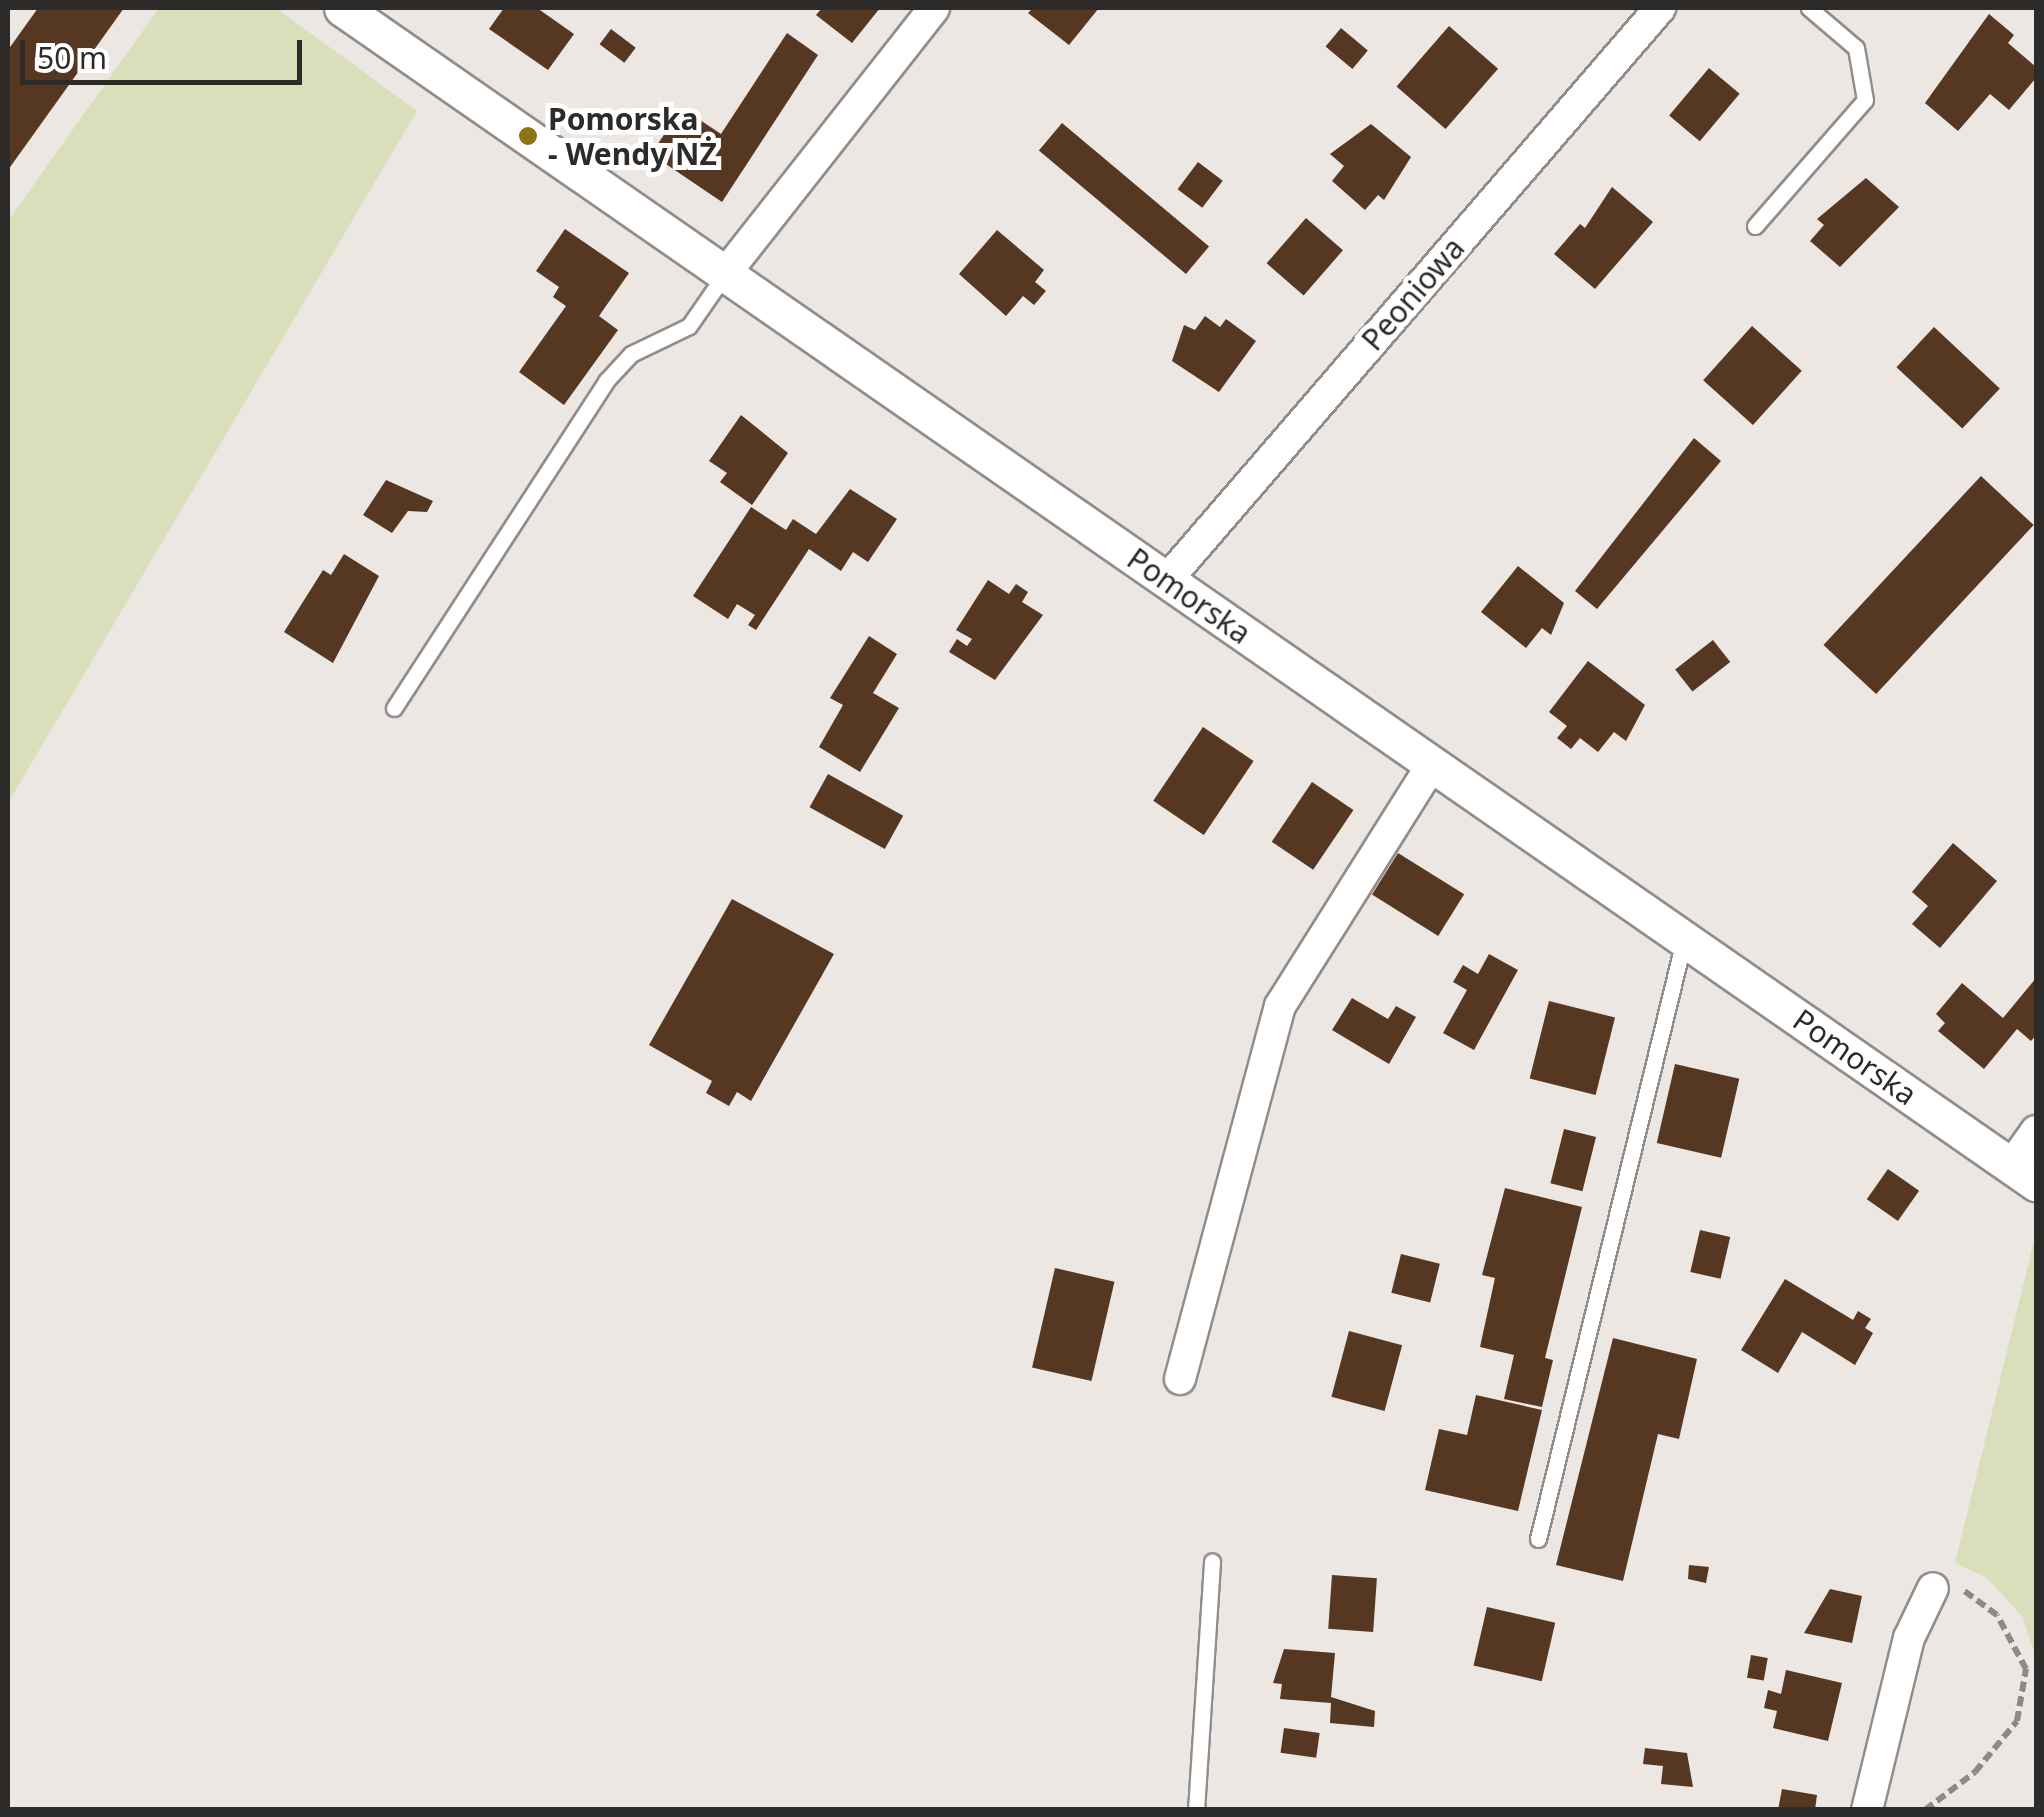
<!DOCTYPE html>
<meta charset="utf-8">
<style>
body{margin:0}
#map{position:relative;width:2044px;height:1817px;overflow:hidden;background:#ece7e3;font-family:"Noto Sans",sans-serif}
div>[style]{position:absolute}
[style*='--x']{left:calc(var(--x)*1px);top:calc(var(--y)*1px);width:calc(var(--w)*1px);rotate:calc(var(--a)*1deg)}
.green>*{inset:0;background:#d9dfba}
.building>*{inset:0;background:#553722;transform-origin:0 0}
.path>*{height:6px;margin-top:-3px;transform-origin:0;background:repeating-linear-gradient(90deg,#8d8986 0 10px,transparent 0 15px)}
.roads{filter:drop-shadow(2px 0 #928d8a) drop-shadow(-2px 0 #928d8a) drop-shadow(0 2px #928d8a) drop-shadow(0 -2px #928d8a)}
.service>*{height:15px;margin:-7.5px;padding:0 7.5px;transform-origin:7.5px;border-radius:7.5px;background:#fff}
.minor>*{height:30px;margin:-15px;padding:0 15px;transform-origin:15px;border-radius:15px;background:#fff}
.tertiary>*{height:35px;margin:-17.5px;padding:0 17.5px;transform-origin:17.5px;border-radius:17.5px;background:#fff}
.dots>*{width:28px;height:28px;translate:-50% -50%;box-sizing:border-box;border:5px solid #fff;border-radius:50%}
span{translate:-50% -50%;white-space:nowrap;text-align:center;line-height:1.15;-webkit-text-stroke:10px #fff;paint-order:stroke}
.poi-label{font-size:30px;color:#2d2b29;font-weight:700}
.left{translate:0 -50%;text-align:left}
.street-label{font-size:30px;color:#2d2b29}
.frame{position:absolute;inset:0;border:10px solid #2d2b29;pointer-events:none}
.scale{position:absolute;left:20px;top:40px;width:282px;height:45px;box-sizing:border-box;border:5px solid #2d2b29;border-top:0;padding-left:12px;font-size:30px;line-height:35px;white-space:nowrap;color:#2d2b29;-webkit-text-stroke:8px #fff;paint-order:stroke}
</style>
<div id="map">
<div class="green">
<div style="clip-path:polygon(159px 8px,276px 8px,417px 111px,8px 803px,8px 221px)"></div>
<div style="clip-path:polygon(2033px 1245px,2036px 1245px,2036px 1658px,2023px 1617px,1987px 1578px,1955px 1563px)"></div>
</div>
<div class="building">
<div style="clip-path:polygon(38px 8px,124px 8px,8px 170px,8px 50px)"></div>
<div style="clip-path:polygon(504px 8px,537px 8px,574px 34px,548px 70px,489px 29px)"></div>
<div style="clip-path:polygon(822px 8px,880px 8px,852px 43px,816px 15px)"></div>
<div style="clip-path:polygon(1033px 8px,1099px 8px,1069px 45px,1028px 13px)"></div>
<div style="clip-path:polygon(1989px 14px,2014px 35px,2008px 43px,2036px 67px,2036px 78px,2009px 110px,1990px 94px,1958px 131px,1925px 103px)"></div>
<div style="left:1449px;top:26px;width:65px;height:80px;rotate:41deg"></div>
<div style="left:1341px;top:28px;width:35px;height:24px;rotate:40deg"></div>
<div style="left:611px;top:29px;width:31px;height:19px;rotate:37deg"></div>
<div style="clip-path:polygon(787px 33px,818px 55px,722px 202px,651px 154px,682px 108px,721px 134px)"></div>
<div style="left:1709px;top:68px;width:40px;height:62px;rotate:40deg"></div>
<div style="left:1062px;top:123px;width:192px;height:36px;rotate:40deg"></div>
<div style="clip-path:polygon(1371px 124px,1411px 157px,1384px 200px,1378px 195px,1365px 210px,1332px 181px,1344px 166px,1330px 154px)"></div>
<div style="left:1198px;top:162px;width:31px;height:34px;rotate:37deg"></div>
<div style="clip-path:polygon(1866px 178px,1899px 207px,1840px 267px,1810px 241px,1824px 225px,1817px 219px)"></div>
<div style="clip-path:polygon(1612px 187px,1653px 222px,1595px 289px,1554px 254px,1580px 224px,1585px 228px)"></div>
<div style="left:1306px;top:218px;width:49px;height:60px;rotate:41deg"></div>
<div style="clip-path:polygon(565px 229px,629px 273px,599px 316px,618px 330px,564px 405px,519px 372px,566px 306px,553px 297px,559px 287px,536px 271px)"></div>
<div style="clip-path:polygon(997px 230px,1044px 270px,1035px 282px,1046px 291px,1034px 305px,1023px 296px,1006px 316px,959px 274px)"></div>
<div style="clip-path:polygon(1205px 316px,1220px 327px,1226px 319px,1256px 341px,1219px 392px,1172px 361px,1184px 325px,1195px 330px)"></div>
<div style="left:1752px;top:326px;width:67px;height:73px;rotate:42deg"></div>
<div style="left:1934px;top:327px;width:90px;height:55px;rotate:43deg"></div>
<div style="clip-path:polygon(741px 415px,788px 453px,752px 505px,720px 482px,727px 473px,709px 461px)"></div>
<div style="clip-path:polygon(1694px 438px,1721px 461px,1597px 609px,1575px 591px)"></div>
<div style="left:1981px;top:476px;width:72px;height:231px;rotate:43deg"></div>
<div style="clip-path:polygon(386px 480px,433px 501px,427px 512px,408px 511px,392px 533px,363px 515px)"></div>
<div style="clip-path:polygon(850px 489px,897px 519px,868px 562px,853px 552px,841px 571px,809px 549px,756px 630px,748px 625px,755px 615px,737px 604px,728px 619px,693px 596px,751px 507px,786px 530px,793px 519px,816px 534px)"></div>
<div style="clip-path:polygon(344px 554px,379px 576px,333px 663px,284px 632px,323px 570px,331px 575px)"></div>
<div style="clip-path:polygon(1518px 566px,1564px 603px,1551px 635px,1542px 628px,1526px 648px,1481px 612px)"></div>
<div style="clip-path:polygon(988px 580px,1009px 594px,1016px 584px,1028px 592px,1022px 602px,1043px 615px,995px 680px,949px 652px,957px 639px,967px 646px,972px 639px,956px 630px)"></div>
<div style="clip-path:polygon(869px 636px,897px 654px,873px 693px,899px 708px,860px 772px,819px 747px,843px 705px,830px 698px)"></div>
<div style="left:1713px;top:640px;width:28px;height:48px;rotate:52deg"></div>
<div style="clip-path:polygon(1588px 661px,1645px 705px,1626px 741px,1614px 732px,1598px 752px,1580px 738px,1571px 749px,1557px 738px,1567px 726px,1549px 712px)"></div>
<div style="left:1203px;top:727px;width:61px;height:89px;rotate:34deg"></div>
<div style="left:828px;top:774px;width:86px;height:38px;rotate:29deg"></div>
<div style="left:1312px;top:782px;width:50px;height:72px;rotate:34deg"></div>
<div style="clip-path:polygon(1953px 843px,1997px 881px,1940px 948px,1912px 924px,1928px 906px,1912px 892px)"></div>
<div style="left:1398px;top:853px;width:78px;height:49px;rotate:32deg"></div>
<div style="clip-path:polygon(732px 899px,834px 954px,751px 1101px,737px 1092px,729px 1106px,706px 1093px,712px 1081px,649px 1045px)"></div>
<div style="clip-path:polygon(1489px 954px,1518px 970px,1474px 1050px,1443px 1033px,1467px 990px,1453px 982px,1463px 965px,1478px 974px)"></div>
<div style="clip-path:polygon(2036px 978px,2036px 1035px,2031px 1041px,2017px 1029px,1984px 1069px,1938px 1031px,1945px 1023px,1936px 1014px,1962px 983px,2003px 1018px)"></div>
<div style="clip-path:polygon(1352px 998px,1388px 1019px,1396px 1006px,1416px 1017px,1389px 1064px,1332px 1030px)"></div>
<div style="left:1549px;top:1001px;width:68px;height:80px;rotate:14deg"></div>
<div style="left:1675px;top:1064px;width:66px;height:81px;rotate:13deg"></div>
<div style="left:1564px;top:1129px;width:33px;height:56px;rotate:14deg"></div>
<div style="left:1888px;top:1169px;width:38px;height:37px;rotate:35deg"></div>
<div style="clip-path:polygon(1505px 1188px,1582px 1207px,1545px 1358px,1553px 1360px,1542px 1407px,1504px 1399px,1514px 1355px,1480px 1347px,1495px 1278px,1482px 1275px)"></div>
<div style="left:1700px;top:1230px;width:31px;height:43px;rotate:13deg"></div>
<div style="left:1401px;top:1254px;width:40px;height:40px;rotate:14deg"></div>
<div style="left:1055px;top:1268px;width:61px;height:102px;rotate:13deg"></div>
<div style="clip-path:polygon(1785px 1279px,1853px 1320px,1858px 1311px,1871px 1319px,1865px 1328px,1873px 1333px,1855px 1365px,1802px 1332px,1778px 1373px,1741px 1350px)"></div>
<div style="left:1349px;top:1331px;width:55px;height:68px;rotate:15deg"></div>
<div style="clip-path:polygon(1613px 1338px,1697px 1359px,1679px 1439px,1658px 1434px,1623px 1581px,1556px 1565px)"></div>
<div style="clip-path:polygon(1476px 1395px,1542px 1410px,1518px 1511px,1425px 1490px,1439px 1429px,1467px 1435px)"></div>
<div style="clip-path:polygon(1689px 1565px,1709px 1567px,1706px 1583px,1688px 1579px)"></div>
<div style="left:1332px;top:1575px;width:45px;height:54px;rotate:4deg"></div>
<div style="clip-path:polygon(1830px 1589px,1862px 1596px,1852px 1643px,1804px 1633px)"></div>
<div style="left:1487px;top:1607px;width:70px;height:60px;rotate:13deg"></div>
<div style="clip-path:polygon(1284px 1649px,1335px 1653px,1331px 1697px,1375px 1711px,1374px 1727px,1330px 1723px,1331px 1703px,1280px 1699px,1282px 1684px,1273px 1683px)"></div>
<div style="left:1751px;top:1655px;width:17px;height:23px;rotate:10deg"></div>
<div style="clip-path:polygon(1786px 1670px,1842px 1683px,1828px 1741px,1773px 1728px,1777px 1711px,1764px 1708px,1768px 1690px,1781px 1694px)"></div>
<div style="left:1284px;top:1728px;width:36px;height:25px;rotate:8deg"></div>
<div style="clip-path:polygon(1645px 1748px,1687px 1753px,1693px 1787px,1661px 1784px,1663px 1766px,1643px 1764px)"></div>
<div style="clip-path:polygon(1782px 1789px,1817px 1795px,1815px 1810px,1778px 1810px)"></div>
</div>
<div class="path">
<div style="--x:1925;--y:1810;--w:63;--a:-37.2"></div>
<div style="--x:1975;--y:1772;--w:66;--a:-50.5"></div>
<div style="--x:2017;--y:1721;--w:53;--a:-80.2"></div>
<div style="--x:2026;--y:1669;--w:61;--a:-118.2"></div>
<div style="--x:1997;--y:1615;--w:42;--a:-143.7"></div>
</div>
<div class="roads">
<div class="service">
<div style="--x:1755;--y:226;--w:167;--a:-48.9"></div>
<div style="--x:1865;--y:100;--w:53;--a:-99.8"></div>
<div style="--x:1856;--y:48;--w:62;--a:-139.6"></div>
<div style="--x:394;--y:708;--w:390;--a:-57"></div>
<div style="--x:606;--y:381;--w:37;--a:-47"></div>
<div style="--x:631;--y:354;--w:64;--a:-25.8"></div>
<div style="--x:689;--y:326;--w:63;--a:-55.3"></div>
<div style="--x:1538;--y:1539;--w:617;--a:-76.3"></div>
<div style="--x:1196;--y:1810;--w:249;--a:-86.3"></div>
</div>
<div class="minor">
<div style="--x:725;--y:274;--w:338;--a:-51.8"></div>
<div style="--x:1166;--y:581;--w:757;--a:-49.23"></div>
<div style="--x:2011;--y:1166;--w:43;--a:-54.5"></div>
<div style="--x:1180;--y:1379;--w:386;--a:-75"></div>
<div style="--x:1280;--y:1006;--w:285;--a:-57.8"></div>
<div style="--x:1867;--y:1810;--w:177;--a:-76.3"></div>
<div style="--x:1909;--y:1638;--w:55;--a:-64.4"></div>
</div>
<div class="tertiary">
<div style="--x:342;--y:8;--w:2062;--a:34.75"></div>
</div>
</div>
<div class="dots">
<div style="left:528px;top:136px;background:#8d7216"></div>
</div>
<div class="poi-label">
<span class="left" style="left:548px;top:136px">Pomorska<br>- Wendy NŻ</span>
</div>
<div class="street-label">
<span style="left:1413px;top:294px;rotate:-49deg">Peoniowa</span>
<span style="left:1189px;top:596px;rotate:35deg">Pomorska</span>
<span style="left:1855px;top:1057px;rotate:35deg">Pomorska</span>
</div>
<div class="frame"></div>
<div class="scale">50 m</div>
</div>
